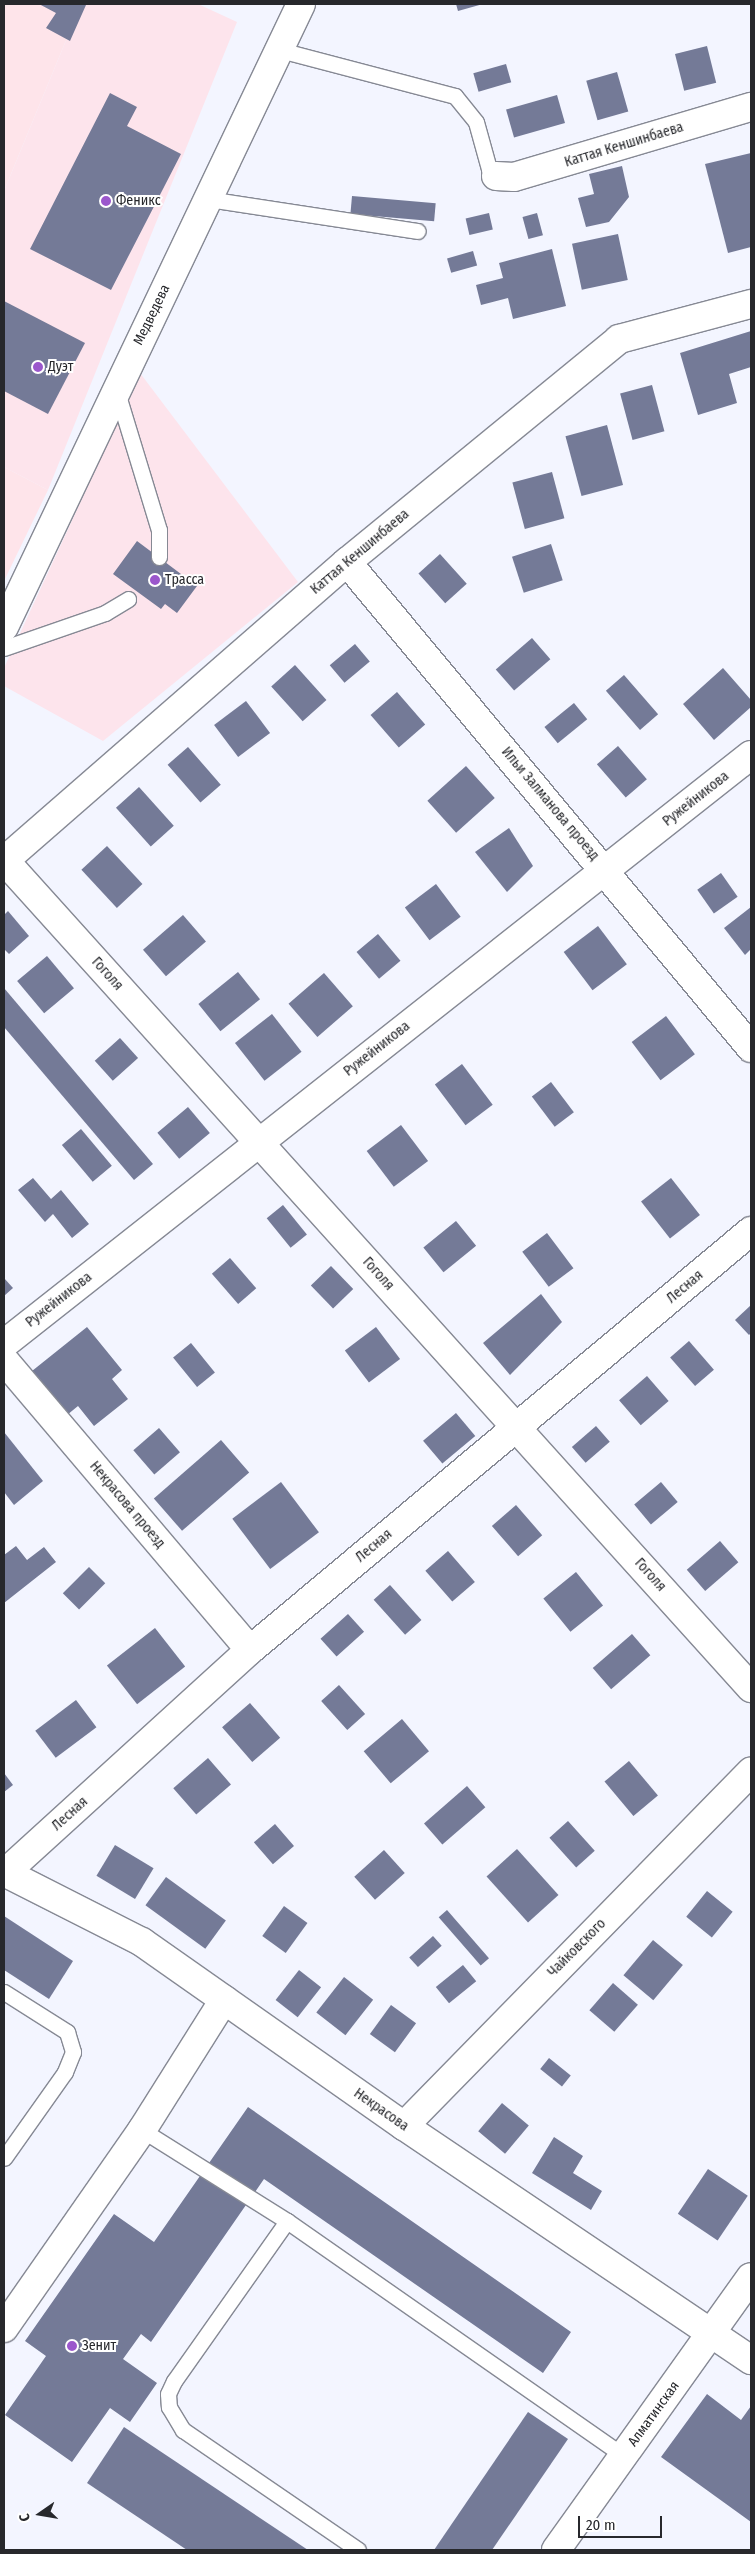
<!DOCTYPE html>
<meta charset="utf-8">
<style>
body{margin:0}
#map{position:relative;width:755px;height:2554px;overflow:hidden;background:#f3f5ff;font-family:"Fira Sans Condensed",sans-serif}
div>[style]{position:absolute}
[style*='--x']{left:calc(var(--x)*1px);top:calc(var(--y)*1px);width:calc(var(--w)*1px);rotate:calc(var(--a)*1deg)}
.commercial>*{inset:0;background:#fde4ec}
.industrial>*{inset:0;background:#fee4ea}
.building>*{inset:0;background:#747a97;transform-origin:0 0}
.roads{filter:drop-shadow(1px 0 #868994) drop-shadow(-1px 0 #868994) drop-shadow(0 1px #868994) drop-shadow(0 -1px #868994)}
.lane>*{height:15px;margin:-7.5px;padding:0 7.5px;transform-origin:7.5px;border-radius:7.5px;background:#fff}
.street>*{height:28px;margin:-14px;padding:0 14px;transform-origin:14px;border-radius:14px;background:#fff}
.dots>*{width:14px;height:14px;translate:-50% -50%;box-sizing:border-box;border:2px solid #fff;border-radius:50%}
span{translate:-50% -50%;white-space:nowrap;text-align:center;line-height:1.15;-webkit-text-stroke:4px #fff;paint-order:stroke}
.street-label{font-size:14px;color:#27282c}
.poi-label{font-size:14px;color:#27282c}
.left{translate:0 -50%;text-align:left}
.frame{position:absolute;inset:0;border:5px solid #27282c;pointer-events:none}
.north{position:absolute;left:15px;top:2489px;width:50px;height:50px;-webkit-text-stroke:4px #fff;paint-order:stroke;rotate:257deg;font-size:14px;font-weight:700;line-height:20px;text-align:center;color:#27282c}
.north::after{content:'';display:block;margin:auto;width:18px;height:22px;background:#27282c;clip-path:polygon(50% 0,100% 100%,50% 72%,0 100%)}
.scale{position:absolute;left:578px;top:2516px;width:84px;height:22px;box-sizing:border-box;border:2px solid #27282c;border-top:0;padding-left:6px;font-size:15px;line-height:18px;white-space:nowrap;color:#27282c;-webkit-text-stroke:4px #fff;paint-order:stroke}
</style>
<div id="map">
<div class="commercial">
<div style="clip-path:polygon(81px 4px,198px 4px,237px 22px,48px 490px,4px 467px,4px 191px)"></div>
<div style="clip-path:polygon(140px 373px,298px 582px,103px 741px,4px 686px,4px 668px)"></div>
</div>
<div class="industrial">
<div style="clip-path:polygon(4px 4px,81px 4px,4px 191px)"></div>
<div style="clip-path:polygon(4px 467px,48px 490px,4px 581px)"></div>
</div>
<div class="building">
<div style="clip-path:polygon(39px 4px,86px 5px,70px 41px,46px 28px,56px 13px)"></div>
<div style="clip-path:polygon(456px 4px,483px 4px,458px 11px)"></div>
<div style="left:707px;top:46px;width:38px;height:33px;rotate:76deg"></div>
<div style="left:506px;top:64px;width:19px;height:34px;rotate:74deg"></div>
<div style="left:617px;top:72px;width:41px;height:32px;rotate:74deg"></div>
<div style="clip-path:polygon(110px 93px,137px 107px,127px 126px,181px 154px,111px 290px,30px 249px)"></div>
<div style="left:557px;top:95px;width:29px;height:53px;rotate:74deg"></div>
<div style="clip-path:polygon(751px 153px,751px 247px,728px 253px,705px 164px)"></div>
<div style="clip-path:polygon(622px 166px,629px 197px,609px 222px,586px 227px,578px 198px,594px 194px,589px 174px)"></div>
<div style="left:352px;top:196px;width:84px;height:18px;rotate:5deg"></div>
<div style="left:489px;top:213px;width:17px;height:24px;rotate:77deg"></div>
<div style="left:537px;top:213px;width:23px;height:15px;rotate:75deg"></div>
<div style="left:618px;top:234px;width:47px;height:47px;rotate:78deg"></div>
<div style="clip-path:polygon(552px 249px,566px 306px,513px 319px,508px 298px,481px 305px,476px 285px,503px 278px,499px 263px)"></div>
<div style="left:473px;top:251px;width:15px;height:27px;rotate:74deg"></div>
<div style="clip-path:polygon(4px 301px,85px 343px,48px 414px,4px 391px)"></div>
<div style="clip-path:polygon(751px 331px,751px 367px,729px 374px,737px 403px,698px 415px,680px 353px)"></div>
<div style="left:652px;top:385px;width:48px;height:33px;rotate:75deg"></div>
<div style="left:607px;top:425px;width:62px;height:43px;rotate:75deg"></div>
<div style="left:552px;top:472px;width:48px;height:41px;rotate:75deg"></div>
<div style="clip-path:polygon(137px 541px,197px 586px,177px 613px,165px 604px,161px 609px,113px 574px)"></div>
<div style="left:551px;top:544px;width:38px;height:41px;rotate:72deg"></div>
<div style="left:440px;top:554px;width:40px;height:29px;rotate:48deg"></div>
<div style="left:532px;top:638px;width:28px;height:48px;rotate:49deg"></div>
<div style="left:355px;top:644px;width:23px;height:33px;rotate:50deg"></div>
<div style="left:295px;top:665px;width:47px;height:32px;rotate:48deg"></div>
<div style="clip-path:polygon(723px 668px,751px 700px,751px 707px,714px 740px,683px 704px)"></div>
<div style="left:624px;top:675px;width:52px;height:24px;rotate:49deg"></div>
<div style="left:397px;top:692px;width:43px;height:35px;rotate:49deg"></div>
<div style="left:246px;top:701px;width:40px;height:40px;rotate:53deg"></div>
<div style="left:574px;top:703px;width:21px;height:38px;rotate:51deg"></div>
<div style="left:618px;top:746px;width:44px;height:28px;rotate:49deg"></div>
<div style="left:188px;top:747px;width:50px;height:27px;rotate:49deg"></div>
<div style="left:466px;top:766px;width:43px;height:52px;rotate:48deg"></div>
<div style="left:139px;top:787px;width:52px;height:31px;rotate:48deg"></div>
<div style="clip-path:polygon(509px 828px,533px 866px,507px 892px,475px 852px)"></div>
<div style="left:107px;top:846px;width:52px;height:35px;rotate:47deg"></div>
<div style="left:721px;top:873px;width:29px;height:29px;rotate:55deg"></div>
<div style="left:436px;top:884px;width:41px;height:39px;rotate:53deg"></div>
<div style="clip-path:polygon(751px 907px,751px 949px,745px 955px,724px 928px)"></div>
<div style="clip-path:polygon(8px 911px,29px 936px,9px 954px,4px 949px,4px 915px)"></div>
<div style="left:183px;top:915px;width:35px;height:53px;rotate:49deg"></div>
<div style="left:598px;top:926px;width:48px;height:43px;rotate:53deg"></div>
<div style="left:378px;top:934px;width:35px;height:28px;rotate:50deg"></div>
<div style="left:47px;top:956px;width:42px;height:39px;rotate:50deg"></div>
<div style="left:238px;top:972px;width:35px;height:51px;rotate:51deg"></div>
<div style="left:324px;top:973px;width:44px;height:47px;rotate:49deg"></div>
<div style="clip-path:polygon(4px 988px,153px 1164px,134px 1180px,4px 1027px)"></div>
<div style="left:272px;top:1014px;width:48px;height:47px;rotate:52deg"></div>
<div style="left:666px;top:1016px;width:48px;height:43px;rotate:53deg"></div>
<div style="left:120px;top:1038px;width:27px;height:34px;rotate:48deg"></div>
<div style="left:462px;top:1064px;width:51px;height:34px;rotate:53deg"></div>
<div style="left:551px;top:1082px;width:38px;height:24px;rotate:53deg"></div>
<div style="left:188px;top:1107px;width:34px;height:40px;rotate:50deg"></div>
<div style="left:401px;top:1125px;width:45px;height:43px;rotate:53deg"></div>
<div style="left:81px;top:1129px;width:48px;height:25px;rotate:50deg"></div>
<div style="clip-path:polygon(33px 1178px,51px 1199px,61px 1190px,89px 1224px,72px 1238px,53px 1214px,45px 1222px,18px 1190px)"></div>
<div style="left:671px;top:1178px;width:47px;height:38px;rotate:52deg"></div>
<div style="left:283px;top:1205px;width:38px;height:21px;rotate:51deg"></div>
<div style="left:456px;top:1221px;width:32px;height:42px;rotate:51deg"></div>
<div style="left:547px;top:1233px;width:44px;height:31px;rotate:53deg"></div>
<div style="left:230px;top:1258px;width:40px;height:24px;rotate:49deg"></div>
<div style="left:331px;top:1266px;width:32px;height:28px;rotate:46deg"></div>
<div style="clip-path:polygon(4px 1278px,13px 1288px,4px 1296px)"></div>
<div style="clip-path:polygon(541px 1294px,562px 1322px,510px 1375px,483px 1343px)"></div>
<div style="clip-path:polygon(751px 1305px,751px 1333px,749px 1335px,735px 1320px)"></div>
<div style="clip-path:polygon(87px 1327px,122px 1370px,112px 1379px,128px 1399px,94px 1426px,78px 1406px,67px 1415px,32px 1371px)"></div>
<div style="left:376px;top:1327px;width:40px;height:39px;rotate:53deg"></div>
<div style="left:689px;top:1341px;width:38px;height:25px;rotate:49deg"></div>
<div style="left:191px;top:1343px;width:38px;height:23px;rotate:51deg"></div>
<div style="left:647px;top:1376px;width:33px;height:37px;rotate:49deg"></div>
<div style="left:456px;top:1413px;width:30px;height:43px;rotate:50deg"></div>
<div style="left:596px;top:1426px;width:21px;height:32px;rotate:49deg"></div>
<div style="left:159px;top:1428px;width:32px;height:34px;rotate:49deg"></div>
<div style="clip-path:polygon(4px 1432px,43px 1481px,14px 1505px,4px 1492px)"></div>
<div style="left:221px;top:1440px;width:43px;height:89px;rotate:49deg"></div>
<div style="left:281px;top:1482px;width:63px;height:61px;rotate:53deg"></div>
<div style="left:661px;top:1482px;width:26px;height:35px;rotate:50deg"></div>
<div style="left:516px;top:1505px;width:40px;height:32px;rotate:49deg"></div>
<div style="left:720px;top:1541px;width:28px;height:44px;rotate:49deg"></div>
<div style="clip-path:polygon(16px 1546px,27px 1560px,44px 1547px,56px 1562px,4px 1603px,4px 1555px)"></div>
<div style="left:448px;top:1551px;width:41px;height:30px;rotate:49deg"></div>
<div style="left:89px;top:1567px;width:23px;height:37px;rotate:45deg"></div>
<div style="left:576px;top:1572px;width:43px;height:42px;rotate:51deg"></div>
<div style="left:390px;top:1585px;width:47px;height:22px;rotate:48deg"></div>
<div style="left:348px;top:1614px;width:24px;height:37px;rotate:48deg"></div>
<div style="left:155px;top:1628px;width:49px;height:61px;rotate:52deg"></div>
<div style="left:632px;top:1634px;width:28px;height:52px;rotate:49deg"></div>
<div style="left:339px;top:1685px;width:39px;height:24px;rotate:48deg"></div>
<div style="left:76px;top:1700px;width:34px;height:51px;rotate:53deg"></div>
<div style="left:250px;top:1703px;width:46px;height:37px;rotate:49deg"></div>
<div style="left:402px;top:1719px;width:42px;height:50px;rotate:50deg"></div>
<div style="left:208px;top:1758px;width:35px;height:46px;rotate:49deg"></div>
<div style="left:629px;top:1761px;width:45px;height:32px;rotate:50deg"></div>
<div style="clip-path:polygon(4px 1773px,13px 1785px,4px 1792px)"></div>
<div style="left:467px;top:1786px;width:28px;height:57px;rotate:49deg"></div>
<div style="left:568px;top:1821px;width:40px;height:25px;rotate:48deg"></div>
<div style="left:275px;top:1824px;width:29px;height:28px;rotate:49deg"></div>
<div style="left:115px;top:1845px;width:45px;height:36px;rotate:31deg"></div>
<div style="left:517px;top:1849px;width:62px;height:41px;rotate:48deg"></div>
<div style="left:384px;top:1850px;width:31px;height:40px;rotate:48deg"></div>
<div style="left:166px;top:1877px;width:74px;height:35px;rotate:36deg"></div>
<div style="left:707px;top:1891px;width:33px;height:33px;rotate:39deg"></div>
<div style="left:284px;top:1906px;width:29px;height:37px;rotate:36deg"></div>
<div style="left:447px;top:1910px;width:64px;height:11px;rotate:49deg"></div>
<div style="clip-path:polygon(4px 1916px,73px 1961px,49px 1999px,4px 1970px)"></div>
<div style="left:433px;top:1936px;width:13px;height:32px;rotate:48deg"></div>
<div style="left:653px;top:1940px;width:39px;height:46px;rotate:40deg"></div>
<div style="left:463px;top:1965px;width:21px;height:35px;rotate:51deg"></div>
<div style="left:299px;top:1970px;width:28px;height:38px;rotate:38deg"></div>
<div style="left:344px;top:1977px;width:37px;height:45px;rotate:38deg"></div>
<div style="left:613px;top:1983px;width:33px;height:36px;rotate:41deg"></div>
<div style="left:391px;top:2005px;width:31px;height:36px;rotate:36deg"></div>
<div style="left:549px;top:2058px;width:28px;height:14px;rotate:39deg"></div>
<div style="left:502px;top:2103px;width:35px;height:37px;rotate:40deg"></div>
<div style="clip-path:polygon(248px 2107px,571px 2332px,543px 2373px,264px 2179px,151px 2342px,141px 2334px,123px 2359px,157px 2383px,130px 2422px,110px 2408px,72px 2462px,5px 2415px,46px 2356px,25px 2341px,114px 2214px,154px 2242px)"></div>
<div style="clip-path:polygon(554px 2137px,583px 2156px,573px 2173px,602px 2191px,591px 2210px,532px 2173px)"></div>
<div style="left:708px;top:2169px;width:48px;height:54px;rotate:34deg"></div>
<div style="clip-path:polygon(707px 2394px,741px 2420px,751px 2406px,751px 2522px,661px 2457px)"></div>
<div style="clip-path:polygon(528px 2412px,568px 2439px,492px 2550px,434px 2550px)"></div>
<div style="clip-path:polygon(124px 2427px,308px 2550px,187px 2550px,87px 2483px)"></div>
</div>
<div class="roads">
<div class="lane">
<div style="--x:280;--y:50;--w:181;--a:14.7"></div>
<div style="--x:455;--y:96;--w:33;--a:51"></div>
<div style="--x:476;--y:122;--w:49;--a:74.5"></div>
<div style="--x:489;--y:169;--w:10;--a:45"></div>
<div style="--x:208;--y:199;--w:212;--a:8.7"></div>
<div style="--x:117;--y:392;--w:144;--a:73.1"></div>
<div style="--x:159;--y:530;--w:27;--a:90"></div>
<div style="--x:4;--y:648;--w:107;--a:-19.1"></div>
<div style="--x:105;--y:613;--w:27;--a:-31"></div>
<div style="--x:4;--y:1992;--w:75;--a:32.4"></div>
<div style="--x:67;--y:2032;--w:21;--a:73"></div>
<div style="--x:73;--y:2052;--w:22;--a:112"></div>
<div style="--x:65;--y:2072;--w:105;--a:125.3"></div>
<div style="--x:142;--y:2130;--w:171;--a:32.1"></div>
<div style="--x:287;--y:2221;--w:411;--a:34.9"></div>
<div style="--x:287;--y:2221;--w:196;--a:125.2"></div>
<div style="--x:174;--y:2381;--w:14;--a:115"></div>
<div style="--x:168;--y:2394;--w:13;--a:86"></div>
<div style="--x:169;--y:2407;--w:27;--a:59"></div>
<div style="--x:183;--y:2430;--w:212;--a:34.4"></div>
</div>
<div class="street">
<div style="--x:496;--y:176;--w:18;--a:3"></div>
<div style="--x:514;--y:177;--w:247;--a:-16.5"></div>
<div style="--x:347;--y:562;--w:632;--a:50.26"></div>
<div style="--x:4;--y:627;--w:690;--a:-64.51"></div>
<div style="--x:4;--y:861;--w:455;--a:-41.1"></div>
<div style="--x:347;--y:562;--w:352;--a:-39.3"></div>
<div style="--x:619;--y:339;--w:137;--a:-14.9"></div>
<div style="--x:5;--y:861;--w:1114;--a:47.95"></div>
<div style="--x:4;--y:1344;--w:951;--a:-38.26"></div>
<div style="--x:4;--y:1360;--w:380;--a:49.7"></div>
<div style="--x:4;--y:1872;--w:155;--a:26.9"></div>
<div style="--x:142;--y:1942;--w:320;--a:35.1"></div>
<div style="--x:404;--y:2126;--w:419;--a:34"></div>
<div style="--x:6;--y:1872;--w:330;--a:-42.3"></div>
<div style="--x:250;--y:1650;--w:653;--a:-39.91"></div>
<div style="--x:404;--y:2126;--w:496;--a:-45.6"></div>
<div style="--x:4;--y:2328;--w:241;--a:-55.1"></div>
<div style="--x:142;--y:2130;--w:154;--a:-57.8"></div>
<div style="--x:556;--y:2550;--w:335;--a:-54.5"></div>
</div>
</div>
<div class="dots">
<div style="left:106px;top:201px;background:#9b57cc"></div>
<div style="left:38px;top:367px;background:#9b57cc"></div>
<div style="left:155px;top:580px;background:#9b57cc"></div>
<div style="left:72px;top:2346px;background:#9b57cc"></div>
</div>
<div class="street-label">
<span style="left:624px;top:145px;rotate:-17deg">Каттая Кеншинбаева</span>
<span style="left:152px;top:315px;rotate:-64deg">Медведева</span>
<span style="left:360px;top:552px;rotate:-40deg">Каттая Кеншинбаева</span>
<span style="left:696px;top:799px;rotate:-38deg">Ружейникова</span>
<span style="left:550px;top:804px;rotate:50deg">Ильи Залманова проезд</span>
<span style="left:107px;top:974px;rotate:48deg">Гоголя</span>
<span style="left:377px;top:1049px;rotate:-38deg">Ружейникова</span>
<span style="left:378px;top:1274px;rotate:48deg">Гоголя</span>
<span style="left:685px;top:1287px;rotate:-40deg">Лесная</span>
<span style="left:59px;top:1300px;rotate:-38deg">Ружейникова</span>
<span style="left:127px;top:1505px;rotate:50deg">Некрасова проезд</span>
<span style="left:374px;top:1546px;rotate:-40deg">Лесная</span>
<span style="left:650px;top:1575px;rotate:48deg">Гоголя</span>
<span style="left:70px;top:1814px;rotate:-42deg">Лесная</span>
<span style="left:577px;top:1948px;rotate:-45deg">Чайковского</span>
<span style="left:381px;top:2110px;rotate:35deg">Некрасова</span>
<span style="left:654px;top:2414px;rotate:-54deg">Алматинская</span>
</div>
<div class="poi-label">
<span class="left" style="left:116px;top:201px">Феникс</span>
<span class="left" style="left:48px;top:367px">Дуэт</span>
<span class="left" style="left:165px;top:580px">Трасса</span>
<span class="left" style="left:82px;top:2346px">Зенит</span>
</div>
<div class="frame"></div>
<div class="north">С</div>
<div class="scale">20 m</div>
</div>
